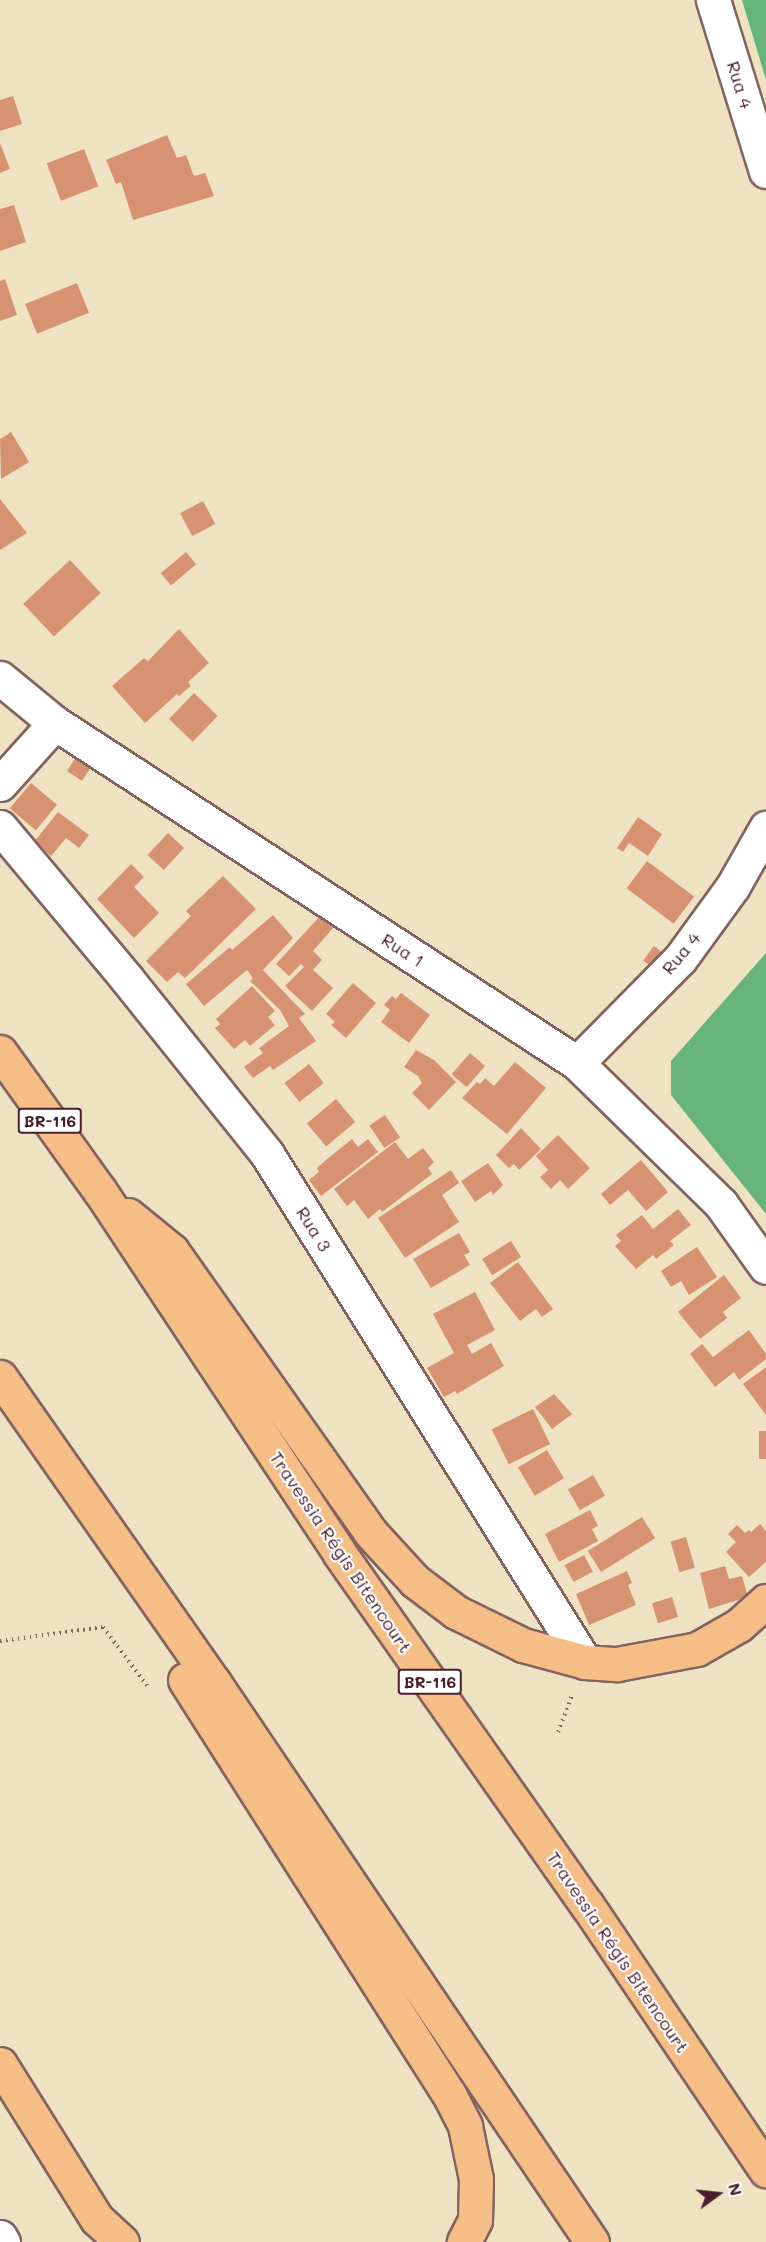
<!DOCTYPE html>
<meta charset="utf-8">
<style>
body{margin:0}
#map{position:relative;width:766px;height:2242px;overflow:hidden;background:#eee2c3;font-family:Mali,sans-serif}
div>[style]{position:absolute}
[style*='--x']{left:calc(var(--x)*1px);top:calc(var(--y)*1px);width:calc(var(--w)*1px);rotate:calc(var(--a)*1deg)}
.forest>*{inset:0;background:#67b37c}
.building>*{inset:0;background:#d79371;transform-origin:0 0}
.path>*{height:4px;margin-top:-2px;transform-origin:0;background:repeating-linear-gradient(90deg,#836360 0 1.5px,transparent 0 6px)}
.roads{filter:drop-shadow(2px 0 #836360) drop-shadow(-2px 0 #836360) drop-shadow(0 2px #836360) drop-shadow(0 -2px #836360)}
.minor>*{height:33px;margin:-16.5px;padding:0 16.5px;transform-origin:16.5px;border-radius:16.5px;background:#fff}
.highway>*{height:33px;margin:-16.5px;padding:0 16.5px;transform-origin:16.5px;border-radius:16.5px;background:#f6be87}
span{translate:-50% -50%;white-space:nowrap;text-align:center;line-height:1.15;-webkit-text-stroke:4.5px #fff;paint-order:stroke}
.shield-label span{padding:2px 4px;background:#fff;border:2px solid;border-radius:4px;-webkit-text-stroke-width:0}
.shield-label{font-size:16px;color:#4a1f2b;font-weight:700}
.street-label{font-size:18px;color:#4a1f2b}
.north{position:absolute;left:688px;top:2164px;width:60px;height:60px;-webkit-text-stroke:4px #fff;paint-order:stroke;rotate:75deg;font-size:16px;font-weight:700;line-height:24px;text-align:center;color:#4a1f2b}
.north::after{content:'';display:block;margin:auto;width:21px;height:27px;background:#4a1f2b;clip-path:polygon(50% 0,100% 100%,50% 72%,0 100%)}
</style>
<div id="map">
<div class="forest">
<div style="clip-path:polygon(742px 0,766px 0,766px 80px)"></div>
<div style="clip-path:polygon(766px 953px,766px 1214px,671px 1095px,671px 1061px)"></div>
</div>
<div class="building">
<div style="clip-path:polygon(13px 96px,22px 124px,0 131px,0 100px)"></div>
<div style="clip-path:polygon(167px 135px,177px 158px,186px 155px,194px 176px,205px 173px,214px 196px,133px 220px,121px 182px,116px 184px,106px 160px)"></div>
<div style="clip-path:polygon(0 143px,10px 169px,0 173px)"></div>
<div style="left:84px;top:149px;width:40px;height:40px;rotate:69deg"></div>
<div style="clip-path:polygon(14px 205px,26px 242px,0 251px,0 209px)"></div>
<div style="clip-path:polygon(5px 279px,17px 315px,0 321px,0 281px)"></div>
<div style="left:77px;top:283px;width:32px;height:56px;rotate:68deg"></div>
<div style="clip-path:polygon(11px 432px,29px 462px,1px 479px,0 439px)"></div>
<div style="clip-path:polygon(0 499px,27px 533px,0 550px)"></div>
<div style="left:203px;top:501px;width:26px;height:26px;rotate:62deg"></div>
<div style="left:186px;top:552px;width:16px;height:33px;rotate:50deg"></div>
<div style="left:70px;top:560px;width:45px;height:64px;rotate:47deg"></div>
<div style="clip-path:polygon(179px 629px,209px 663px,188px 682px,191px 686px,179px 696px,177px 694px,145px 723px,112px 686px,144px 658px,148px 661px)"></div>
<div style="left:194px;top:693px;width:33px;height:36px;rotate:44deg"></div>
<div style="left:77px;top:756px;width:18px;height:18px;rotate:34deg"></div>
<div style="left:31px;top:783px;width:34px;height:33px;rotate:40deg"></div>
<div style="clip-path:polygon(58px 812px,89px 835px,79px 848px,66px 838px,51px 856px,34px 842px)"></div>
<div style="clip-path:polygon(638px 817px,662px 834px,648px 856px,629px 843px,623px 852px,617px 848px)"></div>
<div style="left:168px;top:833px;width:22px;height:30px;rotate:43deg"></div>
<div style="left:647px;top:861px;width:59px;height:34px;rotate:37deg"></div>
<div style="clip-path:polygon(131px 864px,144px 877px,134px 887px,159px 913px,134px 938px,97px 899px)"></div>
<div style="clip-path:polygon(223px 876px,256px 909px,185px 978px,178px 972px,167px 982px,146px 961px,191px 916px,186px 911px)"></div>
<div style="clip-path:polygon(273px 915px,293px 938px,263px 970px,305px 1014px,299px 1018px,316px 1041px,273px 1070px,270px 1066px,253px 1078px,244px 1067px,263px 1053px,259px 1048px,289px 1026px,280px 1010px,250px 981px,253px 978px,247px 970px,204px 1006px,186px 984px,230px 947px,232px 950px)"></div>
<div style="clip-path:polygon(320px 916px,333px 928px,313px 951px,322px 960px,313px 970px,333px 988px,312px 1011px,285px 986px,304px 967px,301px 964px,289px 976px,276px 964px)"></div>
<div style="left:654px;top:946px;width:21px;height:18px;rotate:37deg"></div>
<div style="clip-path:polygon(353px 983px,376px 1003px,346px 1038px,331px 1025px,335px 1022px,326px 1014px)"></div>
<div style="clip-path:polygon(252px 986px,275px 1011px,268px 1017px,275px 1025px,250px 1046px,245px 1040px,234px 1049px,215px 1028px,220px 1024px,216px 1019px)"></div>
<div style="clip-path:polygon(401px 993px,430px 1015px,409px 1043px,381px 1022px,390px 1010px,384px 1005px,392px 996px,396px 999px)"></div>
<div style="clip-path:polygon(416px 1050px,434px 1060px,456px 1082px,429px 1110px,412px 1093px,422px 1083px,418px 1076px,404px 1067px)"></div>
<div style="left:470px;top:1053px;width:20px;height:28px;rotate:41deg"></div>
<div style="clip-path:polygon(515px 1062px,546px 1088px,507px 1134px,462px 1098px,477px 1082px,480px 1084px,485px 1078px,494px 1086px)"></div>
<div style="left:309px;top:1064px;width:24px;height:31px;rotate:52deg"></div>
<div style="left:336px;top:1099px;width:30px;height:38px;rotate:50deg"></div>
<div style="left:385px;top:1115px;width:27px;height:19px;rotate:56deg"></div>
<div style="clip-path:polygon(521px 1128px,541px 1149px,519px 1170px,514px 1164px,509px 1168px,496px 1155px)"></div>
<div style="clip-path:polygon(558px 1135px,590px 1168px,568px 1189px,560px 1180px,551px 1189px,540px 1177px,548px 1170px,536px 1156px)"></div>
<div style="clip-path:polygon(352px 1139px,358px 1147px,368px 1139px,378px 1152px,321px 1196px,309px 1180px,319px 1172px,317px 1168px,326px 1160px)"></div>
<div style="clip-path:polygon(395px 1142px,408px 1159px,423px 1148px,434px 1162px,428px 1168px,432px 1174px,382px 1212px,380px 1209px,368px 1219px,354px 1200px,347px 1206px,334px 1189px)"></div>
<div style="clip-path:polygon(641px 1160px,668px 1192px,646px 1211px,628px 1190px,610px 1205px,601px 1194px)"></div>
<div style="clip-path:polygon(488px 1163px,503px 1185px,493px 1195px,491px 1191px,475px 1202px,461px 1181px)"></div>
<div style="clip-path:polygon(451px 1170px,459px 1183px,442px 1195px,459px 1222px,405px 1258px,378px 1218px)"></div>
<div style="clip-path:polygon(678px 1209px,691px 1225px,670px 1241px,674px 1245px,656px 1259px,653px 1255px,636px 1269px,615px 1246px,621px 1241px,616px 1235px,642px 1215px,653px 1229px)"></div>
<div style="clip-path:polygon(459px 1233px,470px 1252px,464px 1255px,470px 1265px,431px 1288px,413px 1259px)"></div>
<div style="left:511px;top:1241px;width:19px;height:34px;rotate:58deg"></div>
<div style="clip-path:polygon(697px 1247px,717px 1277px,689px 1295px,681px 1281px,671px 1287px,661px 1271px)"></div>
<div style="clip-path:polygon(518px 1262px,553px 1309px,542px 1317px,536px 1309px,520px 1321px,490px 1283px)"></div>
<div style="clip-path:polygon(724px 1275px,741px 1298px,723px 1312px,727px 1318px,700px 1339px,678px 1312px)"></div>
<div style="clip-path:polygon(475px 1292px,495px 1330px,467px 1345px,472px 1354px,491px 1343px,504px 1366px,457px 1394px,455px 1391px,444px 1397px,427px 1368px,454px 1353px,433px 1314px)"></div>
<div style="clip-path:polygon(749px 1330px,766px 1354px,766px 1359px,739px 1380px,734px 1372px,715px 1387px,690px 1354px,702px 1344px,713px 1357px)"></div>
<div style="clip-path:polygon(766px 1367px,766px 1415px,743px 1384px)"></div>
<div style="clip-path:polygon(554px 1394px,572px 1414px,552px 1429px,535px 1407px)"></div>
<div style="left:533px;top:1409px;width:39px;height:46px;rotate:64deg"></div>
<div style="left:759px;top:1431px;width:7px;height:28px"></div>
<div style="left:547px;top:1450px;width:33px;height:34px;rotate:59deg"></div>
<div style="left:593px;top:1475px;width:24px;height:29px;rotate:60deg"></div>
<div style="clip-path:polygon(590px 1510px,598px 1526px,592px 1529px,598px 1541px,559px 1562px,545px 1534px)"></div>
<div style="left:642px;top:1517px;width:25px;height:64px;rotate:58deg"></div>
<div style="clip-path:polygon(760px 1524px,766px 1531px,766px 1562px,749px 1577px,726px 1552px,736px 1542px,728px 1534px,737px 1525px,745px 1533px,749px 1530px,751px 1532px)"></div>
<div style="left:686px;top:1537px;width:32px;height:16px;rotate:74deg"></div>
<div style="left:584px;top:1555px;width:19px;height:22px;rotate:62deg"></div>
<div style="clip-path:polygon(725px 1566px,729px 1579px,742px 1576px,748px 1597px,709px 1609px,700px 1573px)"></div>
<div style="clip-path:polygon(627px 1571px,632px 1583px,628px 1585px,636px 1605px,589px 1625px,576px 1594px)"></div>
<div style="left:672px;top:1597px;width:21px;height:21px;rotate:73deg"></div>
</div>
<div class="path">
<div style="--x:0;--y:1641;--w:104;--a:-7.7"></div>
<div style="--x:103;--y:1627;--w:75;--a:53.1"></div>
<div style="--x:558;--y:1732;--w:39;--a:-69"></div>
</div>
<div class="roads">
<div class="minor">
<div style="--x:713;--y:0;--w:179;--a:72.8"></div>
<div style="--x:0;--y:678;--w:71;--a:39.3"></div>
<div style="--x:55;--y:723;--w:623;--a:33.08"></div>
<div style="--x:577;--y:1063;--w:202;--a:44.4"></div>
<div style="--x:721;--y:1204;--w:77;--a:54.5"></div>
<div style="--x:0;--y:784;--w:82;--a:-48"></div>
<div style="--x:0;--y:827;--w:198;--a:50.1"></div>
<div style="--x:127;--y:979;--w:224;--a:51.3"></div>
<div style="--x:267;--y:1154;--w:599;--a:57.95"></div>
<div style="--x:577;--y:1063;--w:146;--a:-45.3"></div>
<div style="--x:680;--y:959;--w:90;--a:-54"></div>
<div style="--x:733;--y:886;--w:67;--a:-60.4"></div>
<div style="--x:0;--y:2237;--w:6;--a:59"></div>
</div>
<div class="highway">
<div style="--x:0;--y:1052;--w:171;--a:54.3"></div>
<div style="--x:100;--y:1191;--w:435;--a:56.5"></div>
<div style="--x:340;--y:1554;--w:429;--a:54.9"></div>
<div style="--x:587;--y:1905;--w:320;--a:56"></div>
<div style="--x:128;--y:1215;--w:57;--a:39.3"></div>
<div style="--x:172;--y:1251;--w:344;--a:54.8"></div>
<div style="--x:370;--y:1532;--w:67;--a:47.4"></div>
<div style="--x:415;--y:1581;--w:51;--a:37.1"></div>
<div style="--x:456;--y:1612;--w:75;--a:26.2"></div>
<div style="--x:523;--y:1645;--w:64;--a:15.3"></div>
<div style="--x:585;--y:1662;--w:32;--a:4"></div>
<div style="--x:617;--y:1664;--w:81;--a:-10.6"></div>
<div style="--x:697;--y:1649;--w:48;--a:-29.7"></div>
<div style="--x:739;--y:1625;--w:36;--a:-42"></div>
<div style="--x:0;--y:1377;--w:371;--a:55"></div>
<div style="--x:213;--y:1681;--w:677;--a:55.96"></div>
<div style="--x:185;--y:1680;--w:491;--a:57.5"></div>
<div style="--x:449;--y:2094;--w:36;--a:63"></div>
<div style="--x:465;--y:2126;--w:54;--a:78.3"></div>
<div style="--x:476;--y:2179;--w:41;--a:91.4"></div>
<div style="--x:475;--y:2220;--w:25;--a:117"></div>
<div style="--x:0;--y:2064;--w:183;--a:58"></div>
<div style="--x:97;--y:2219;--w:34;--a:43"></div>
</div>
</div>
<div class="shield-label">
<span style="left:50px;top:1121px">BR-116</span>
<span style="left:430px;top:1682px">BR-116</span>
</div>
<div class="street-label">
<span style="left:740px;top:85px;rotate:73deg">Rua 4</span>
<span style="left:403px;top:950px;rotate:33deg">Rua 1</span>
<span style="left:681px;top:953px;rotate:-50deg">Rua 4</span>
<span style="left:314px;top:1229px;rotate:58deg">Rua 3</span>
<span style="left:341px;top:1552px;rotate:56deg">Travessia Régis Bitencourt</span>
<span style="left:618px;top:1952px;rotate:56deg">Travessia Régis Bitencourt</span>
</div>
<div class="north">N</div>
</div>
